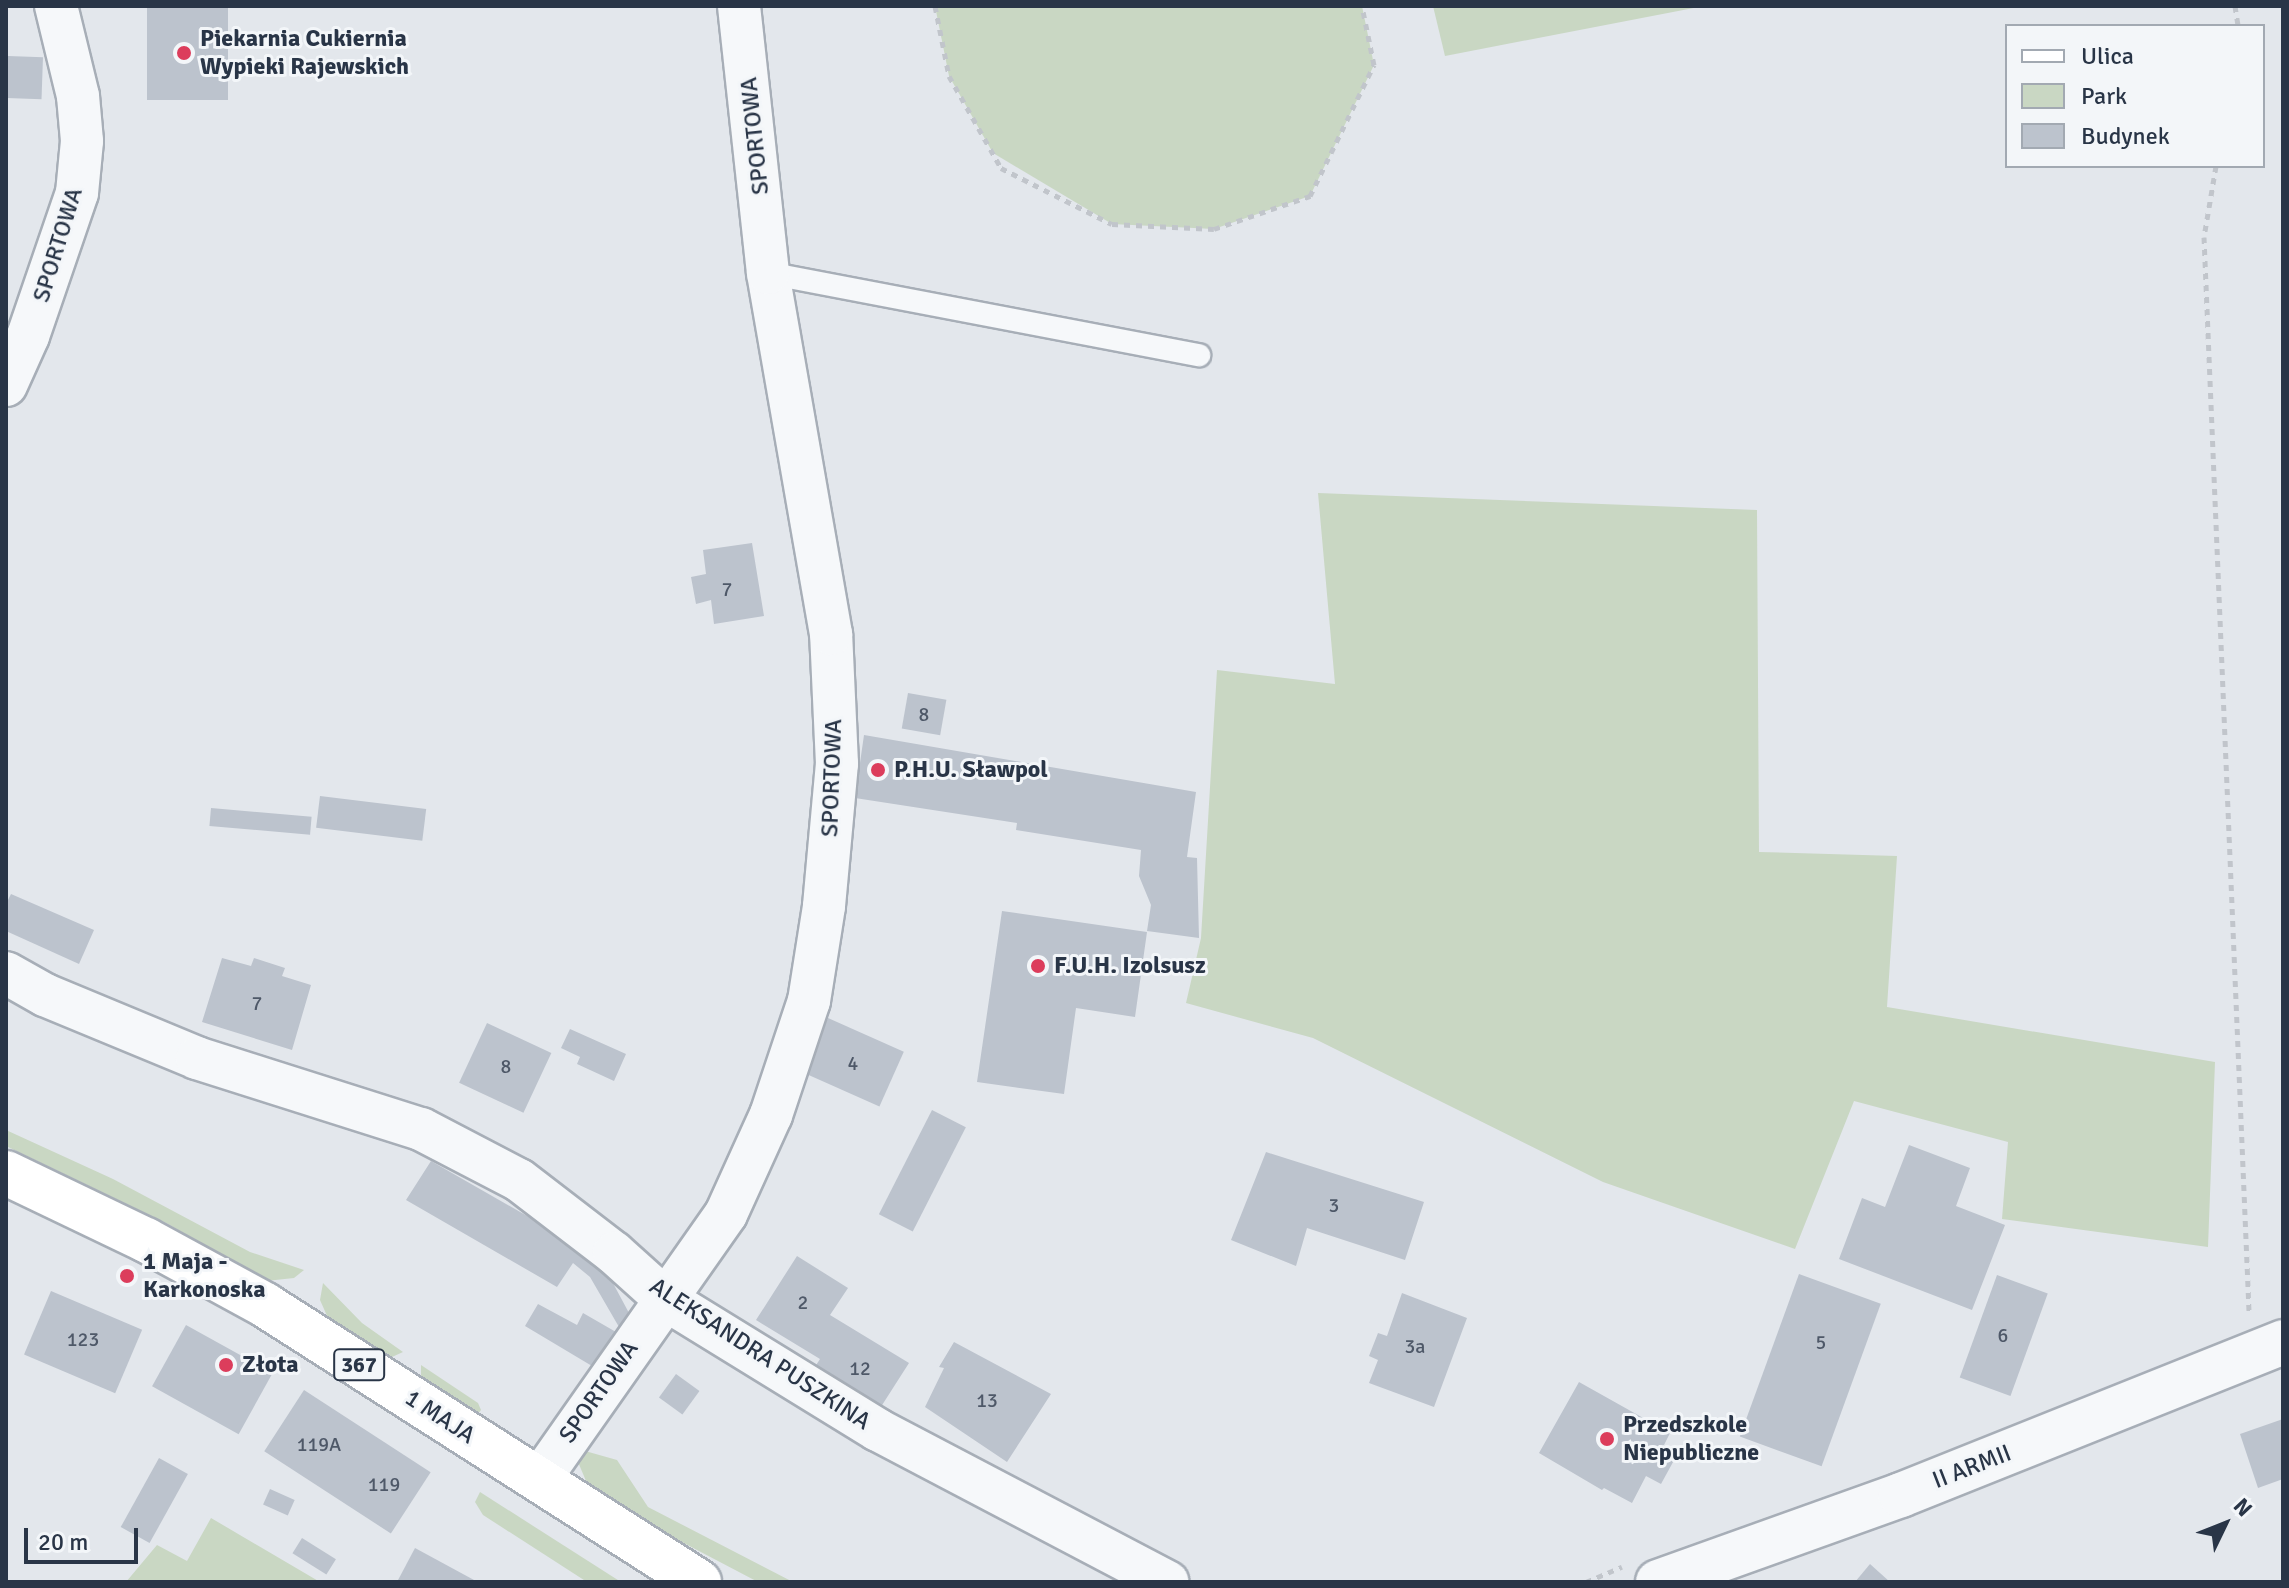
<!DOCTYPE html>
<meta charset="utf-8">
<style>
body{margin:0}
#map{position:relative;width:2289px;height:1588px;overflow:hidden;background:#e3e7ec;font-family:Signika,sans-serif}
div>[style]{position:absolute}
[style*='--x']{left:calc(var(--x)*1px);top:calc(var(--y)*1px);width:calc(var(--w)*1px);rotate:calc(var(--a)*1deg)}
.green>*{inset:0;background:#c9d7c3}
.building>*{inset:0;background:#bcc3cd;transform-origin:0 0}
.path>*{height:5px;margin-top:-2.5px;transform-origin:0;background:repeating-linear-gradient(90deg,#c1c5cb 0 6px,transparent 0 12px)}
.roads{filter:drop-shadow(2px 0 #a7aeb7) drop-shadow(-2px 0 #a7aeb7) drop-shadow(0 2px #a7aeb7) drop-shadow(0 -2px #a7aeb7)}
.service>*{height:22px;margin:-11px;padding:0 11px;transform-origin:11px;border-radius:11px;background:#f6f8fa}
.minor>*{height:42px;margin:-21px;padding:0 21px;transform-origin:21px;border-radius:21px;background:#f6f8fa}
.tertiary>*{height:44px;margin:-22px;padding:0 22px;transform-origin:22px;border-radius:22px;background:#f6f8fa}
.primary>*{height:44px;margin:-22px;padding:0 22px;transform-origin:22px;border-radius:22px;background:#fff}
.dots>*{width:22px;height:22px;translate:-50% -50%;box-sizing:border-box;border:4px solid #f3f6f9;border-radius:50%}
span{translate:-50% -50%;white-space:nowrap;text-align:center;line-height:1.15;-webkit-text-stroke:6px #f3f6f9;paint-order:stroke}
.number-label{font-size:20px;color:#4e5868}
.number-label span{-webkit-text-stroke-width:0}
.shield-label span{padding:2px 6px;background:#f3f6f9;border:2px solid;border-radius:6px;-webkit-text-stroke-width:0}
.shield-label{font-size:22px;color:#293547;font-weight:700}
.poi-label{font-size:24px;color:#293547;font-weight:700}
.left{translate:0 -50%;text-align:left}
.street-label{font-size:24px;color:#293547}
.frame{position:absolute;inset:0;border:8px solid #293547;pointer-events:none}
.legend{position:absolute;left:2005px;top:24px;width:260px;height:144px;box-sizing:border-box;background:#f3f6f9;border:2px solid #a2a9b2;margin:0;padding:10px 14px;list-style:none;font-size:24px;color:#293547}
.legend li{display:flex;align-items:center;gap:16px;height:40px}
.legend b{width:40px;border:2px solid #a2a9b2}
.north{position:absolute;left:2185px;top:1484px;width:80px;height:80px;-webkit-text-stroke:6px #f3f6f9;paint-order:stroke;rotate:47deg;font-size:22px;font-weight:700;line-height:32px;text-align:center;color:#293547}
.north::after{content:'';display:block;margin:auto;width:28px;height:36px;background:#293547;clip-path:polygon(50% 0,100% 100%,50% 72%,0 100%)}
.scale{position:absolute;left:24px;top:1528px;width:114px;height:36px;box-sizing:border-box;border:4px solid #293547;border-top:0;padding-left:10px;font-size:24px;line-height:28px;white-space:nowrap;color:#293547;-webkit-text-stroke:6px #f3f6f9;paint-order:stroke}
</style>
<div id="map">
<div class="green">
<div style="clip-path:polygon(935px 6px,1362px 6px,1374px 65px,1310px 196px,1214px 229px,1112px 224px,993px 153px,949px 76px)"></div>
<div style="clip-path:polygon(1433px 6px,1704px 6px,1445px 56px)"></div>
<div style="clip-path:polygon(1318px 493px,1757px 510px,1759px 852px,1897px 856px,1887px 1007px,2215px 1062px,2208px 1247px,2002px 1219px,2008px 1142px,1854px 1101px,1795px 1249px,1603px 1182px,1313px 1038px,1186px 1003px,1201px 938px,1217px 670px,1335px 684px)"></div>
<div style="clip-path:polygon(6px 1130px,113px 1179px,250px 1252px,304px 1270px,294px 1278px,266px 1281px,168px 1224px,6px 1146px)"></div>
<div style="clip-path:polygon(323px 1283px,362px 1323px,403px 1352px,392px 1357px,386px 1356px,328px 1318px,320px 1300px)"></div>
<div style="clip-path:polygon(421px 1365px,478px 1403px,481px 1410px,477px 1415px,421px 1379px)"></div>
<div style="clip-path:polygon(578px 1449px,617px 1460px,648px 1507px,793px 1582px,758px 1582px,638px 1519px,589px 1488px,578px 1462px)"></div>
<div style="clip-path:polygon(480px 1492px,621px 1582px,587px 1582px,483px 1515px,475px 1502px)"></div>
<div style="clip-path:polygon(211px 1518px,320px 1582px,126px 1582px,157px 1545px,187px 1561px)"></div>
</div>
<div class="building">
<div style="left:147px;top:6px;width:81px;height:94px"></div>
<div style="left:8px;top:56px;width:35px;height:42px;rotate:2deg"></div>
<div style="clip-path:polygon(752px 543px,764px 616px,714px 624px,711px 600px,696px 604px,691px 577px,706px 574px,703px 550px)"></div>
<div style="left:908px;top:693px;width:39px;height:36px;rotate:10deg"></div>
<div style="clip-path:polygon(864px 735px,1196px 792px,1187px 857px,1197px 858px,1199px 938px,1147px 931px,1151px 905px,1139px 876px,1141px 850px,1016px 830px,1017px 823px,855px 798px)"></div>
<div style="left:320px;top:796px;width:107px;height:32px;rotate:7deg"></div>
<div style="left:211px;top:808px;width:101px;height:18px;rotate:5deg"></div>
<div style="clip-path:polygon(11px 894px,94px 930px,79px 964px,6px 931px,6px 904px)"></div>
<div style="clip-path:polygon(1002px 911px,1147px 932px,1135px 1017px,1076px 1008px,1064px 1094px,977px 1082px)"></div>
<div style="clip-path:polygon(222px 958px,251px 966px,254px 958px,285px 968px,282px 976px,311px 985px,292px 1050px,202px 1022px)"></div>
<div style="left:828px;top:1018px;width:83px;height:60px;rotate:24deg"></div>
<div style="left:487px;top:1023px;width:71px;height:66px;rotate:25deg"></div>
<div style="clip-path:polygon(570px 1029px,626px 1054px,614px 1081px,577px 1064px,580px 1057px,561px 1048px)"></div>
<div style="left:932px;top:1110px;width:38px;height:117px;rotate:27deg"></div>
<div style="clip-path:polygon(1909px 1145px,1970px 1168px,1956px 1206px,2005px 1225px,1972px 1310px,1839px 1259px,1862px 1198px,1885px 1207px)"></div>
<div style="clip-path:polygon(1266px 1152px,1424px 1202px,1405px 1260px,1307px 1228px,1296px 1266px,1231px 1240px)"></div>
<div style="clip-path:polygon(431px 1161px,583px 1248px,607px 1272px,629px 1313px,619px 1327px,590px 1277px,573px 1263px,557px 1287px,406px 1200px)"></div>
<div style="clip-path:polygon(797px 1256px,848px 1288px,830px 1315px,909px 1363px,877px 1413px,811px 1373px,820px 1359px,756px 1320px)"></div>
<div style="left:1799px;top:1274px;width:87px;height:173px;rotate:20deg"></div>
<div style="left:1997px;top:1275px;width:54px;height:109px;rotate:20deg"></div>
<div style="left:51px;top:1291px;width:99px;height:69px;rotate:23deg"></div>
<div style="clip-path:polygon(1402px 1293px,1467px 1318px,1434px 1407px,1369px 1383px,1378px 1360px,1369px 1356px,1378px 1333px,1387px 1336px)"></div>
<div style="clip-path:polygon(538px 1304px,577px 1325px,583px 1313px,616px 1332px,592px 1366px,525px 1326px)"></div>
<div style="left:186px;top:1325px;width:99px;height:70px;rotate:29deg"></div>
<div style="clip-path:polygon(954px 1342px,1051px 1394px,1007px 1462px,925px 1407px,944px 1368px,939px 1367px)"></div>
<div style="left:676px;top:1374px;width:29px;height:29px;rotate:36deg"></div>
<div style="clip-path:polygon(1579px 1382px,1670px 1433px,1664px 1445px,1678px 1453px,1661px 1484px,1646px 1476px,1632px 1503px,1604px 1488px,1602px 1490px,1539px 1453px)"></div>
<div style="left:304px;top:1390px;width:151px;height:73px;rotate:33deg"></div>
<div style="clip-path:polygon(2283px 1419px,2283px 1479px,2258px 1488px,2240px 1434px)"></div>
<div style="left:159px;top:1458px;width:33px;height:79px;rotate:29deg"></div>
<div style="left:270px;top:1489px;width:27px;height:17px;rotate:24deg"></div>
<div style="left:302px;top:1538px;width:40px;height:18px;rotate:32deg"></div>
<div style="clip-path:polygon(415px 1548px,474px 1580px,473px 1582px,397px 1582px)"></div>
<div style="clip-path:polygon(1870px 1564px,1890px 1582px,1855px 1582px)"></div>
</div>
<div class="path">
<div style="--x:935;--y:6;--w:71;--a:78.7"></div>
<div style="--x:949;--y:76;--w:106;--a:60.5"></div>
<div style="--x:1001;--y:168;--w:124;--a:26.8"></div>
<div style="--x:1112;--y:224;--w:102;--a:2.8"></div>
<div style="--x:1214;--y:229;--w:102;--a:-19"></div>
<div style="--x:1310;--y:196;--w:146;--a:-64"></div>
<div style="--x:1374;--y:65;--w:60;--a:-101.5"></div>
<div style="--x:2235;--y:6;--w:20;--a:81"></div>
<div style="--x:2216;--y:166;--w:72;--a:99.6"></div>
<div style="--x:2204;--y:237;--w:1075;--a:87.6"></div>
<div style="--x:1586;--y:1582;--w:39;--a:-23"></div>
</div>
<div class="roads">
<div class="service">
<div style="--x:768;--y:273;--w:439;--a:10.8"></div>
</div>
<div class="minor">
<div style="--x:6;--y:385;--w:54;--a:-65.8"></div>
<div style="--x:28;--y:336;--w:151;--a:-71.1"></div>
<div style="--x:77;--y:193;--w:52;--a:-84.5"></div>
<div style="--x:82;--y:141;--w:45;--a:-95.1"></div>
<div style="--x:78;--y:96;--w:93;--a:-103.7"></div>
<div style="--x:6;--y:973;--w:45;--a:29.4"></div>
<div style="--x:45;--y:995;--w:165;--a:22.5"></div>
<div style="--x:197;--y:1058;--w:235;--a:17.6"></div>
<div style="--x:421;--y:1129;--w:110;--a:27.5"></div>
<div style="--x:519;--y:1180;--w:120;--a:37.5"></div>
<div style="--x:614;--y:1253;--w:69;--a:42"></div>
<div style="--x:665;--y:1299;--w:250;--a:31.6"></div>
<div style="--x:878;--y:1430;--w:327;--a:27.7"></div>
<div style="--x:539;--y:1480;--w:325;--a:-54.9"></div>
<div style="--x:726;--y:1214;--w:109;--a:-65.6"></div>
<div style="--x:771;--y:1115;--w:120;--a:-71.6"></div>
<div style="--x:809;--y:1001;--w:96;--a:-81"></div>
<div style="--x:824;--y:906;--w:143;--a:-84.8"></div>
<div style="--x:837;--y:764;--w:130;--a:-92.6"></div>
<div style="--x:831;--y:634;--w:366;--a:-99.9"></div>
<div style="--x:768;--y:273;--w:269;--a:-96.2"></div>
</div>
<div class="tertiary">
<div style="--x:1658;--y:1582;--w:258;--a:-19.7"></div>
<div style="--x:1901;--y:1495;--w:412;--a:-21.8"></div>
</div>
<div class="primary">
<div style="--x:6;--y:1173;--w:155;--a:25.6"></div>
<div style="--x:146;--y:1240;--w:136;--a:28.6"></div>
<div style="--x:265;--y:1305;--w:515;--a:32.55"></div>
</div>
</div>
<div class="dots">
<div style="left:184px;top:53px;background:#dc3d5c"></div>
<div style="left:878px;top:770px;background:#dc3d5c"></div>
<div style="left:1038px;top:966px;background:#dc3d5c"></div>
<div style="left:127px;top:1276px;background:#dc3d5c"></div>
<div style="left:226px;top:1365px;background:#dc3d5c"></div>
<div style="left:1607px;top:1439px;background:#dc3d5c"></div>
</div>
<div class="number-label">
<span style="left:727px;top:589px">7</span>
<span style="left:924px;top:714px">8</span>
<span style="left:257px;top:1003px">7</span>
<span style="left:853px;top:1063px">4</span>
<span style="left:506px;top:1066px">8</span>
<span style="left:1334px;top:1205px">3</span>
<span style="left:803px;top:1302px">2</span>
<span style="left:2003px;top:1335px">6</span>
<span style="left:83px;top:1339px">123</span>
<span style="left:1821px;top:1342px">5</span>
<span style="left:1415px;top:1346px">3a</span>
<span style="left:860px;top:1368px">12</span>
<span style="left:987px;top:1400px">13</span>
<span style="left:319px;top:1444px">119A</span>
<span style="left:384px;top:1484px">119</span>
</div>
<div class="shield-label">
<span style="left:359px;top:1365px">367</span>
</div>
<div class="poi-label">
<span class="left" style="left:200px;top:53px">Piekarnia Cukiernia<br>Wypieki Rajewskich</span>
<span class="left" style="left:894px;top:770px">P.H.U. Sławpol</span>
<span class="left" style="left:1054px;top:966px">F.U.H. Izolsusz</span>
<span class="left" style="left:143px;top:1276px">1 Maja -<br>Karkonoska</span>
<span class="left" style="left:242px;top:1365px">Złota</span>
<span class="left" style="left:1623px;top:1439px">Przedszkole<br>Niepubliczne</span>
</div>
<div class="street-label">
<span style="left:755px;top:136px;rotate:-96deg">SPORTOWA</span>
<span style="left:58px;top:245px;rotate:-73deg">SPORTOWA</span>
<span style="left:832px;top:778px;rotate:-88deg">SPORTOWA</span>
<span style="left:760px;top:1354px;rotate:33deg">ALEKSANDRA PUSZKINA</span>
<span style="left:599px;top:1392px;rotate:-55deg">SPORTOWA</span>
<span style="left:440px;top:1417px;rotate:33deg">1 MAJA</span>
<span style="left:1972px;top:1467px;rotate:-21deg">II ARMII</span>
</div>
<div class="frame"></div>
<ul class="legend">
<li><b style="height:10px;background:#fff"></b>Ulica</li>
<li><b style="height:22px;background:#c9d7c3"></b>Park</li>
<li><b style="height:22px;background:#bcc3cd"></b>Budynek</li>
</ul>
<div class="north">N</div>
<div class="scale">20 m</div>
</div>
